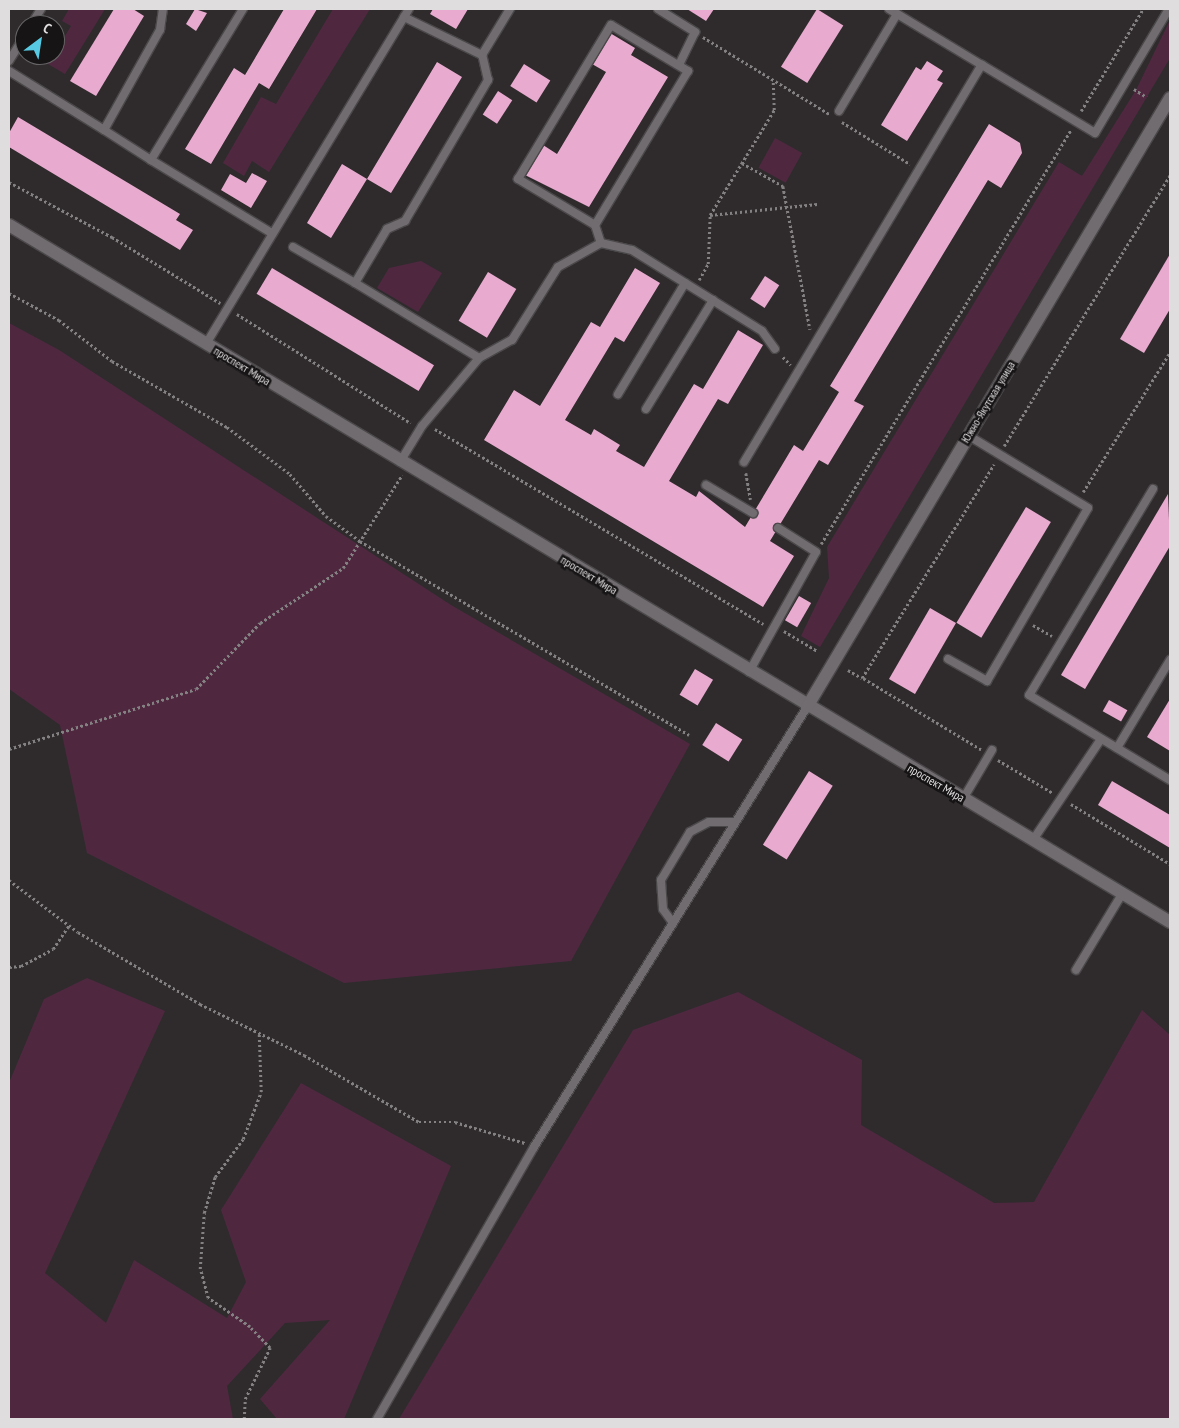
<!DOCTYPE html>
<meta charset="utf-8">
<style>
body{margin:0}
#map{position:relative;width:1179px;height:1428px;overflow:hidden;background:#2f2b2d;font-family:"PT Sans Narrow",sans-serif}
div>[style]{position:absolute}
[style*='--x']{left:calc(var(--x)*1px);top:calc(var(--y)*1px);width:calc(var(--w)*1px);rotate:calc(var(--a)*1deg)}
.green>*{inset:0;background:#4f2840;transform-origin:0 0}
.building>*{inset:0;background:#e8abcf;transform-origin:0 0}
.path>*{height:2.5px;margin-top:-1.25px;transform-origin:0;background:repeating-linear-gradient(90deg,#848183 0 2.5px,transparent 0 5px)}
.roads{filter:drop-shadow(1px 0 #4b484a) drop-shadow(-1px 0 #4b484a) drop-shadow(0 1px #4b484a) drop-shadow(0 -1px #4b484a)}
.lane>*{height:8px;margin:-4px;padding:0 4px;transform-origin:4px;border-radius:4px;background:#706c6f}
.street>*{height:12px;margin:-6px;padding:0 6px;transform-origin:6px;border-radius:6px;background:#706c6f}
span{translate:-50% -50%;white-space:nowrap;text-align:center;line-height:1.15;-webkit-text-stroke:5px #161415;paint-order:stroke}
.street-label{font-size:12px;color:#dfddde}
.frame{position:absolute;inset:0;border:10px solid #dfddde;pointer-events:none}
.north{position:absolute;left:15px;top:15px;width:50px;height:50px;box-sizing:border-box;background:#161415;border:1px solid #666465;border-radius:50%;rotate:31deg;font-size:14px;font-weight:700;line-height:20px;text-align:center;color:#dfddde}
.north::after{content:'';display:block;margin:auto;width:18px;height:22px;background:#58c9e3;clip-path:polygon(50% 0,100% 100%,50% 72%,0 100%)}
</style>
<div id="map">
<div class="green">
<div style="clip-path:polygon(69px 9px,105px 9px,65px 74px,48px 64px,71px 26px,62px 21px)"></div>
<div style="clip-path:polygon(333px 9px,370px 9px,269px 172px,252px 161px,244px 176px,223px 163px,261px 97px,276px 104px)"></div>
<div style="clip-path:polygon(1170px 20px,1170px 58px,820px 647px,801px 636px,829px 578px,827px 547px,1059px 162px,1082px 176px,1136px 90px)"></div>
<div style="left:775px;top:138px;width:31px;height:34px;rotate:29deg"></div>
<div style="clip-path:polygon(421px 261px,442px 273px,418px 312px,377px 288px,389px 268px)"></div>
<div style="clip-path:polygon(9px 323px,59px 350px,451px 605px,690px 744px,571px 961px,344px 983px,87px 853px,60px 725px,9px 689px)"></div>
<div style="clip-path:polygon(87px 978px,165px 1011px,45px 1273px,106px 1323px,134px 1260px,227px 1318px,246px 1282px,221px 1210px,301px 1083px,451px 1166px,344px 1419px,277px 1419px,260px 1399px,330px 1320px,285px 1323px,227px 1386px,233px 1419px,9px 1419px,9px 1083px,44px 999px)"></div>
<div style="clip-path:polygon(738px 992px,862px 1060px,861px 1125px,994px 1203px,1034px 1202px,1142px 1010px,1170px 1035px,1170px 1419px,399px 1419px,633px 1030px)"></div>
</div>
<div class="building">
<div style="clip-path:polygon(114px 9px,133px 9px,144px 16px,96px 96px,70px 81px)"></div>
<div style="clip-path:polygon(195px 9px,207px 13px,196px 31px,186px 24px)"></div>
<div style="clip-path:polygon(284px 9px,317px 9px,269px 89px,259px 83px,211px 164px,185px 149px,234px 68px,245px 75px)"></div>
<div style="clip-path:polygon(433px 9px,468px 9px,456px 29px,430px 14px)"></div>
<div style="clip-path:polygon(687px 9px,714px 9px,706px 21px)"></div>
<div style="left:817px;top:9px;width:31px;height:68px;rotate:32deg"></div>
<div style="clip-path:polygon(610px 33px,635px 48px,631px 55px,668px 77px,589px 207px,525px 175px,543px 145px,557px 154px,606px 72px,592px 64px)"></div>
<div style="clip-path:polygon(33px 55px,48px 55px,44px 62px)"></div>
<div style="clip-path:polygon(927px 61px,943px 71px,937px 80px,943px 83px,907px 141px,881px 125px,916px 67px,921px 70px)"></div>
<div style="clip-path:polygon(437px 62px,462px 77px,391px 193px,367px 179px,331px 238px,307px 223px,342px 164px,367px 179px)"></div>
<div style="left:524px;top:64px;width:31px;height:26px;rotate:32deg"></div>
<div style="left:498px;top:91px;width:17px;height:28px;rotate:33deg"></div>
<div style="clip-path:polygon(18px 117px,180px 214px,176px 220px,193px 230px,180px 250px,9px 147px,9px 133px)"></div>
<div style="clip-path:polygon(989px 124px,1020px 143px,1022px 153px,1001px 188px,988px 180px,854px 401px,864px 406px,828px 465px,819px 460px,770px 541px,794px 556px,763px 607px,484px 440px,514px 390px,540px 406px,591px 322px,600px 327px,635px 268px,660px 283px,624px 342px,615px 337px,565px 420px,591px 435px,594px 429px,620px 445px,616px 451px,644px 467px,694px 384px,703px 389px,738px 330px,763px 345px,728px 404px,718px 399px,669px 481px,696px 497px,699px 491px,745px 527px,794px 445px,803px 451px,839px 392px,830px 386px)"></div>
<div style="clip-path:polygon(252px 173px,267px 181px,251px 208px,221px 190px,230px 174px,246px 183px)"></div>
<div style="clip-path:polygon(1170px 254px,1170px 309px,1144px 353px,1120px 339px)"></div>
<div style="left:272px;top:268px;width:189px;height:30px;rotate:31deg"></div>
<div style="left:488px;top:272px;width:33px;height:57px;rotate:31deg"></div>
<div style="left:765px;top:276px;width:17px;height:27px;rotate:33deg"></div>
<div style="clip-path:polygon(1168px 494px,1170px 546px,1085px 689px,1061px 675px)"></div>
<div style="left:1026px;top:507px;width:29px;height:135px;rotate:31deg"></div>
<div style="left:799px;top:596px;width:14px;height:28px;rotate:30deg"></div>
<div style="left:930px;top:608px;width:30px;height:82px;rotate:30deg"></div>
<div style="left:695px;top:669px;width:21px;height:30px;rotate:31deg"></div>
<div style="clip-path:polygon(1170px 699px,1170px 751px,1147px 737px)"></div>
<div style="left:1109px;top:700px;width:21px;height:13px;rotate:29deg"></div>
<div style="left:716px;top:723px;width:31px;height:26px;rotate:32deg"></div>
<div style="left:809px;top:771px;width:28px;height:87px;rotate:32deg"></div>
<div style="clip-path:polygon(1112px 781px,1170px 815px,1170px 848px,1098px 805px)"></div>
</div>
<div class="path">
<div style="--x:703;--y:37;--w:148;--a:31.4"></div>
<div style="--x:1134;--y:89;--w:15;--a:32"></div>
<div style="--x:1081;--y:111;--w:119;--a:-58.7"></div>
<div style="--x:842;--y:122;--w:80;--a:31.7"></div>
<div style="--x:742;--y:163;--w:47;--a:29.3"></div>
<div style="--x:783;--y:186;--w:146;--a:79.3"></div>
<div style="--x:9;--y:182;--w:117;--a:28.1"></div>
<div style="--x:112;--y:237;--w:127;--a:31.4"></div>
<div style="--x:710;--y:215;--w:108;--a:-5.9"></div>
<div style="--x:699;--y:280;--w:18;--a:-61"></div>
<div style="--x:708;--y:264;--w:49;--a:-87.7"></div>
<div style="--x:710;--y:215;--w:123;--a:-58.6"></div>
<div style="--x:774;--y:110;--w:30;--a:-92"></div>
<div style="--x:9;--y:293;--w:57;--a:28.4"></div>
<div style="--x:59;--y:320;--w:67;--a:37.7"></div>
<div style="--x:112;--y:361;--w:133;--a:29.9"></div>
<div style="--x:227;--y:427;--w:79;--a:36.7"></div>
<div style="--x:290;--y:474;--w:55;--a:49.4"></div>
<div style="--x:326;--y:516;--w:42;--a:36.3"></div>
<div style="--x:360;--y:541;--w:382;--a:30.5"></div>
<div style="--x:237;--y:314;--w:205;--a:32.1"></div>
<div style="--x:783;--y:357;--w:11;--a:45"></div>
<div style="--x:435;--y:429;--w:382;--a:30.7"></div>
<div style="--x:1004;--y:446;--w:318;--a:-58.5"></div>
<div style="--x:746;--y:473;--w:27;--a:80"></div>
<div style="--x:1083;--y:492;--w:165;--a:-58.1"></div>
<div style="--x:821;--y:544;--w:484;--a:-58.9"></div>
<div style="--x:1033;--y:625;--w:22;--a:30"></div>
<div style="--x:784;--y:631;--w:39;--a:31"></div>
<div style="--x:848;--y:670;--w:16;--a:30"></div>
<div style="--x:9;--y:749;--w:196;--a:-17.8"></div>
<div style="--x:196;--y:689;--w:92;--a:-45.9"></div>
<div style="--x:260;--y:623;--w:100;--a:-33.5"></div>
<div style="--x:343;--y:568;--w:110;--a:-57.6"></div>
<div style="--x:981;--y:750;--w:139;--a:-148.8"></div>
<div style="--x:862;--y:678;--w:251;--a:-58.3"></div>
<div style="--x:998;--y:760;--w:64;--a:31"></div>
<div style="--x:1071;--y:804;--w:116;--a:31.2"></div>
<div style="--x:9;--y:880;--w:86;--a:37"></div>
<div style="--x:78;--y:932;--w:142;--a:30.5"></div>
<div style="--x:200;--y:1004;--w:116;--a:26.1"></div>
<div style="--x:304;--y:1055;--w:133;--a:30.2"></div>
<div style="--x:419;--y:1122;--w:36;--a:0"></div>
<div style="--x:455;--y:1122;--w:73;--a:16.7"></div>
<div style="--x:9;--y:967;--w:12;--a:-5"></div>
<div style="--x:21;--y:966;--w:36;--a:-28"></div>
<div style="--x:53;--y:949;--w:30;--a:-56"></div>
<div style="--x:244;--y:1419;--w:20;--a:-87"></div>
<div style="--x:245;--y:1399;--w:57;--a:-63.9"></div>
<div style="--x:270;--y:1348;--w:29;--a:-134"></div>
<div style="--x:250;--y:1327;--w:51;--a:-145.4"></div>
<div style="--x:208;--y:1298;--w:30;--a:-105"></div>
<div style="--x:200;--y:1269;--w:56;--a:-85.9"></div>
<div style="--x:204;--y:1213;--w:38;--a:-73"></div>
<div style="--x:215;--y:1177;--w:47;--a:-53.6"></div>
<div style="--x:243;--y:1139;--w:50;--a:-69"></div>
<div style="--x:261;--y:1092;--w:58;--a:-92"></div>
</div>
<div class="roads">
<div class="lane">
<div style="--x:243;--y:9;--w:177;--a:121.4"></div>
<div style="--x:151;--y:160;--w:139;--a:31.2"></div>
<div style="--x:658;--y:9;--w:44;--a:31.9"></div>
<div style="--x:695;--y:32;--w:37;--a:116"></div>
<div style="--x:889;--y:9;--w:109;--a:31.1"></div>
<div style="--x:404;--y:17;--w:87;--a:26"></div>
<div style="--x:31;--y:25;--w:19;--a:-58"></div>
<div style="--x:9;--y:61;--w:31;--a:-58"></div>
<div style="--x:9;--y:71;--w:112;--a:31.8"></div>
<div style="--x:104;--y:130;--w:115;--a:-60.8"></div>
<div style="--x:160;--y:30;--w:21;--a:-82"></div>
<div style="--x:839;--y:111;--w:113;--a:-59.1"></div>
<div style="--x:104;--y:130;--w:56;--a:32.6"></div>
<div style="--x:595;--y:225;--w:90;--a:-149.1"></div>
<div style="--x:518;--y:179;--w:180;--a:-58.9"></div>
<div style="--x:611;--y:25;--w:90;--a:30.9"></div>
<div style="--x:688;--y:71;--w:180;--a:121.1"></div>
<div style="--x:595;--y:225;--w:19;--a:72"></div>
<div style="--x:293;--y:247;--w:72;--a:30.1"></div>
<div style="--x:685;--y:283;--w:91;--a:31.9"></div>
<div style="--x:762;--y:331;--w:22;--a:54"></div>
<div style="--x:206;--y:344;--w:392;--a:-58.8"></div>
<div style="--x:479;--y:358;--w:38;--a:-29"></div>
<div style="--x:512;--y:340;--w:86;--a:-57.8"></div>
<div style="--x:558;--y:267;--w:49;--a:-29.2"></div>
<div style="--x:601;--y:243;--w:32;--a:13"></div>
<div style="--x:632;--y:250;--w:62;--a:31.9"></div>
<div style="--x:685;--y:283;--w:130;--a:121.1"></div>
<div style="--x:646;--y:409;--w:128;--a:-58.4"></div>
<div style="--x:400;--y:462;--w:42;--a:-58.6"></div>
<div style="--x:422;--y:426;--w:89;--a:-50"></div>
<div style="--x:479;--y:358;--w:145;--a:-148.8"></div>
<div style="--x:355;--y:283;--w:63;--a:-59.3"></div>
<div style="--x:387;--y:229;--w:20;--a:-24"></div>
<div style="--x:405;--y:221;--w:164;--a:-59.5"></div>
<div style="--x:488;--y:80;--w:26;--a:-103"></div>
<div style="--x:482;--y:55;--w:54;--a:-58.7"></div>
<div style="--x:744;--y:462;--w:463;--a:-59.1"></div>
<div style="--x:982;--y:65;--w:132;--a:31"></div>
<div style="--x:1095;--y:133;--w:144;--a:-59.2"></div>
<div style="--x:706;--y:485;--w:55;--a:30.8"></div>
<div style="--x:1153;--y:489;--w:240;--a:121"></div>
<div style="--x:1029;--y:695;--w:165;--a:31.1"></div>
<div style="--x:948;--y:659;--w:45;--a:29.4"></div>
<div style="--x:987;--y:681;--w:200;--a:-59.7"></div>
<div style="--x:1088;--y:508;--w:139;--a:-148.8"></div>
<div style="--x:749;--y:672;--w:137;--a:-60.8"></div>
<div style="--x:816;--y:552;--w:45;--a:-147.7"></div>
<div style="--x:1117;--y:748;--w:103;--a:-58.9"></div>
<div style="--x:963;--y:799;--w:57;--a:-59.4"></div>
<div style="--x:1033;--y:840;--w:122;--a:-56"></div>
<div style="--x:673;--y:923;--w:17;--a:-126"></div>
<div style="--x:663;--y:909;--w:29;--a:-94"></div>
<div style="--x:661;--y:880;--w:56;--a:-58.9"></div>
<div style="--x:690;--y:832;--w:21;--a:-28"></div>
<div style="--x:709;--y:822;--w:26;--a:0"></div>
<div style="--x:1076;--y:970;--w:89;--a:-58.8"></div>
<div style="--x:377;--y:1419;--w:314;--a:-60"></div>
<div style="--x:534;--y:1147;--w:518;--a:-58.18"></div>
</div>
<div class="street">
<div style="--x:9;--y:225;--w:1354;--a:30.98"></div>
<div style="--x:807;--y:707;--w:709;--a:-59.2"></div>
</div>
</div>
<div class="street-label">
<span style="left:242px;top:366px;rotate:31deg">проспект Мира</span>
<span style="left:988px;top:402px;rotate:-59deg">Южно-Якутская улица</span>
<span style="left:589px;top:575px;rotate:31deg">проспект Мира</span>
<span style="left:936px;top:783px;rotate:30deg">проспект Мира</span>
</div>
<div class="frame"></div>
<div class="north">С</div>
</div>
